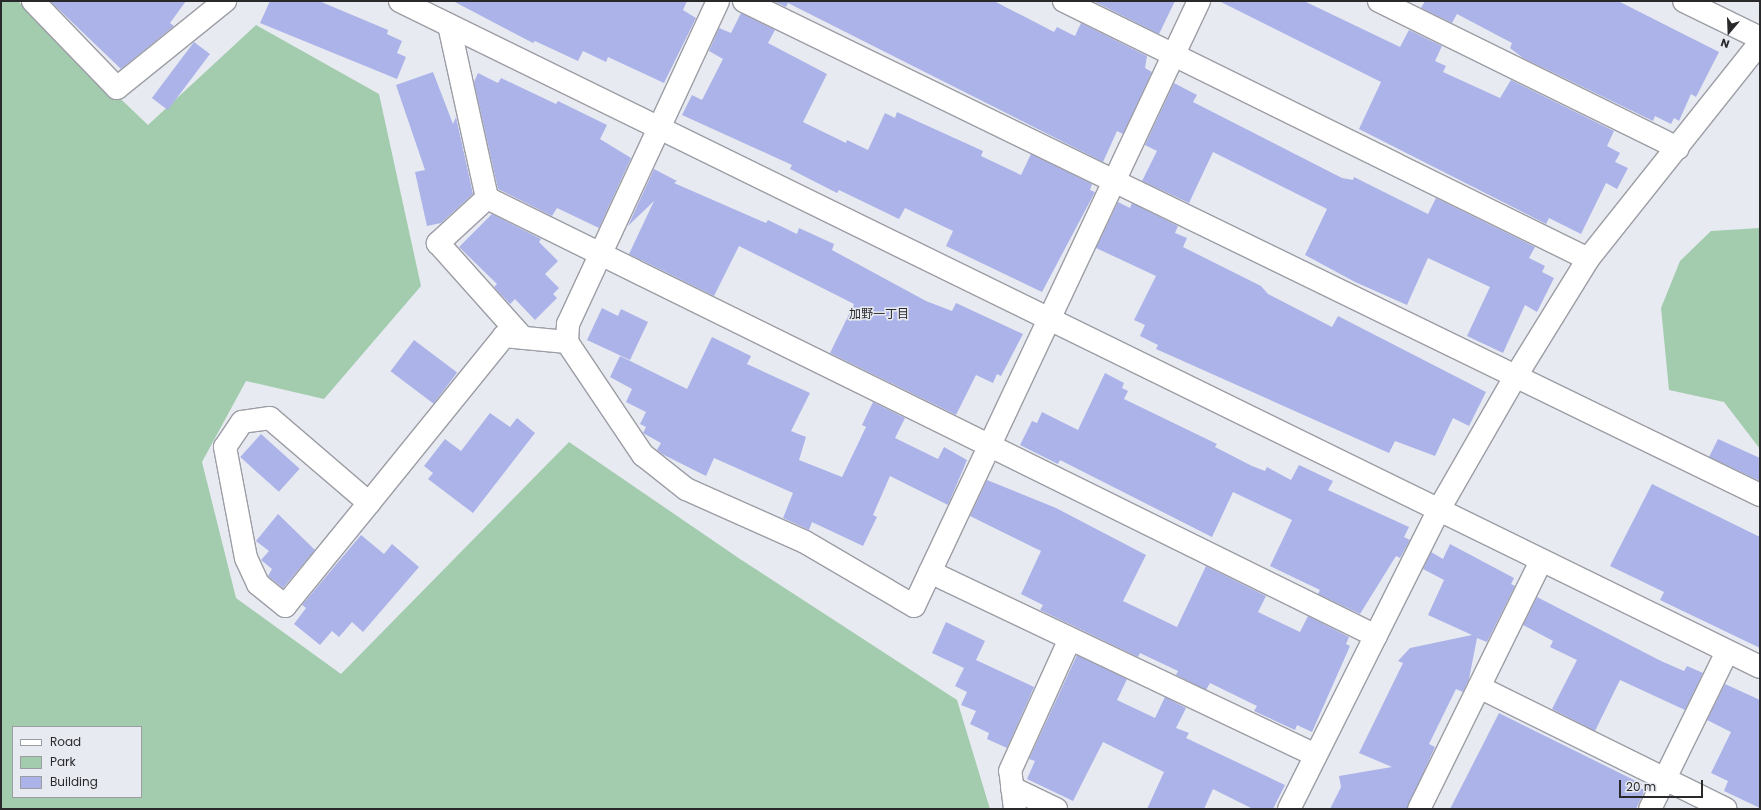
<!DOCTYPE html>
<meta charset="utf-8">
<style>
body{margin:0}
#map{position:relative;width:1761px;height:810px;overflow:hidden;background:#e8eaf1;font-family:Poppins,"Noto Sans JP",sans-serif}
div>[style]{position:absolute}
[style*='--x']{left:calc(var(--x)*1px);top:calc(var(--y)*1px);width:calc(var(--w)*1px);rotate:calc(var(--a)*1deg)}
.green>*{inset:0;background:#a3ccaf}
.building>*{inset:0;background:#abb3e9;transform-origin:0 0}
.roads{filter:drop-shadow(1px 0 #9c9da5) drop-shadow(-1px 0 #9c9da5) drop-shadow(0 1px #9c9da5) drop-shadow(0 -1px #9c9da5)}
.minor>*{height:22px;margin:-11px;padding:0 11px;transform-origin:11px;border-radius:11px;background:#fff}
span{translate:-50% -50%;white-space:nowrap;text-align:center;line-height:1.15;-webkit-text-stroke:3px #e8eaf1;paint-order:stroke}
.neighbourhood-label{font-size:12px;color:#29292c}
.frame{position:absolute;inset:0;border:2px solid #29292c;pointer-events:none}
.legend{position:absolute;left:12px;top:726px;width:130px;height:72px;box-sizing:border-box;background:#e8eaf1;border:1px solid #9c9da2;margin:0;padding:5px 7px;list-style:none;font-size:12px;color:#29292c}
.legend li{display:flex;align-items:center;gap:8px;height:20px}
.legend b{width:20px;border:1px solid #9c9da2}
.north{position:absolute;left:1709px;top:12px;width:40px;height:40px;-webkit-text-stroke:3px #e8eaf1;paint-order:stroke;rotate:199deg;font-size:11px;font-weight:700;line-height:16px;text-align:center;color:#29292c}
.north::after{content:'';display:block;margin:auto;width:14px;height:18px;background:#29292c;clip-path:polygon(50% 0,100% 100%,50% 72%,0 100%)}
.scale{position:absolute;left:1619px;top:780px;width:84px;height:18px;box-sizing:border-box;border:2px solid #29292c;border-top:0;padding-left:5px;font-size:12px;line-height:14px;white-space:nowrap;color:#29292c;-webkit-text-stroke:3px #e8eaf1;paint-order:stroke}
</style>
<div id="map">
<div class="green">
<div style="clip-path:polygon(evenodd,1px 1px,18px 1px,148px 125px,256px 25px,379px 94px,421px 286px,324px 399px,246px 381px,202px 462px,236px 598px,341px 674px,569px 442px,740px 559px,957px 700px,990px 809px,1px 809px,1px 1px,13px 727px,141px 727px,141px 797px,13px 797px,13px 727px)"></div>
<div style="clip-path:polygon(1760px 228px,1760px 449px,1724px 402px,1669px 390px,1661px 308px,1680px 261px,1711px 231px)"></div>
</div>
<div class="building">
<div style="clip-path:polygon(50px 1px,186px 1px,170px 23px,174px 26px,121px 69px)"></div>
<div style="clip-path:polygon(270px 1px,319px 1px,388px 30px,387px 34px,402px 41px,397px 53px,406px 57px,397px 79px,260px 23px)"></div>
<div style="clip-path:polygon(453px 1px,687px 1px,683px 10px,696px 18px,664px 83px,608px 57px,606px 62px,583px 51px,578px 61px,535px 41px,533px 43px)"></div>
<div style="clip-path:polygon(773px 1px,994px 1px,1054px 32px,1057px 27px,1075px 36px,1081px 23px,1147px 56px,1145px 68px,1152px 72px,1123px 134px,1117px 131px,1103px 162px,788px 3px,786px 7px)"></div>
<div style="clip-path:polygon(1093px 1px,1175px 1px,1159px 34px)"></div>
<div style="clip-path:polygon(1219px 1px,1304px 1px,1400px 47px,1409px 30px,1442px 46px,1435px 61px,1446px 66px,1443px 72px,1500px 98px,1511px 80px,1614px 131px,1607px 146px,1620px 153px,1615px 162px,1628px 168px,1617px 189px,1606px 183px,1581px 234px,1549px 218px,1546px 224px,1359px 129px,1381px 82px)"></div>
<div style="clip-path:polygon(1425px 1px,1618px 1px,1719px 52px,1696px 97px,1691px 94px,1679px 121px,1674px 118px,1671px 124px,1655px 116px,1653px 121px,1523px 58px,1510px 48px,1512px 43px,1457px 14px,1452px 23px,1421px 8px)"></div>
<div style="clip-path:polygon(741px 13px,775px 30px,768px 43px,827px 74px,803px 122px,846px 143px,847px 140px,868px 150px,885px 113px,895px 118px,897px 112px,983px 151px,981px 156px,1021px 175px,1031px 154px,1092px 184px,1090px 190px,1095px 192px,1042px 292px,946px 246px,953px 231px,905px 208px,899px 219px,839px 190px,837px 193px,790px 169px,792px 165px,682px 115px,692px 95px,702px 100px,723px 59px,709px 51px,719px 28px,731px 33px)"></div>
<div style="left:194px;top:42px;width:20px;height:70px;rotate:37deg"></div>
<div style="clip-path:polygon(433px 72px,453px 124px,456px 117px,473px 194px,441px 223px,427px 226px,415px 172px,425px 170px,396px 85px)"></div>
<div style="clip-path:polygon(478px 73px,498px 83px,501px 78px,556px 104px,558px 101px,607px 125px,600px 139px,631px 158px,599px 228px,557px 208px,552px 216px,498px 189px,474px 82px)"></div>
<div style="clip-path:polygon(1174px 83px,1197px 95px,1193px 102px,1342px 178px,1353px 180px,1354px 177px,1428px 214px,1436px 198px,1535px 247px,1529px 258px,1545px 266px,1542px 272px,1554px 278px,1537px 312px,1525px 305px,1503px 353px,1467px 336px,1490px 287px,1428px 258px,1407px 305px,1355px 282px,1305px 255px,1327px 209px,1213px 152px,1189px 203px,1142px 181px,1157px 151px,1145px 145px)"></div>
<div style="clip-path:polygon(654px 169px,677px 181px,674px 183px,766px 223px,768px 220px,797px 234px,799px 228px,834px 244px,832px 250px,926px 301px,952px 311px,956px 303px,1023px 334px,1001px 376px,997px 374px,993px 383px,976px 375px,956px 415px,830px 353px,854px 304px,739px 246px,714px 296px,629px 254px,654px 201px,628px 226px)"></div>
<div style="clip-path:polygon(1118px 202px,1130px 208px,1132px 203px,1178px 226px,1175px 233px,1187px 238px,1183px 247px,1261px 286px,1268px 294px,1332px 327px,1338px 316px,1486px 392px,1469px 426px,1453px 418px,1435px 456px,1395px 441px,1389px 453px,1156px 349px,1158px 345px,1140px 336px,1145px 325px,1134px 320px,1156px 276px,1096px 248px)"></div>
<div style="clip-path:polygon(492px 214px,541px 239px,539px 242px,558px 261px,545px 274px,559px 288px,553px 294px,557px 298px,535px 320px,515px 299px,510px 304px,494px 287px,497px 284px,459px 247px)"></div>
<div style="clip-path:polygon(602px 308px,618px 316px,621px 309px,648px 322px,630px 360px,587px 340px)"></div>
<div style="clip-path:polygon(712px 337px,751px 356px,747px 364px,810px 393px,791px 431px,806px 437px,799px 460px,842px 477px,866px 427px,862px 425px,873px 402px,905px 418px,895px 438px,938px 459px,944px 447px,967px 460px,948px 505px,890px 476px,873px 515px,877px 517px,863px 546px,812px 522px,809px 530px,783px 518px,793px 493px,714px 458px,706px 476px,662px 454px,657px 450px,661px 443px,643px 433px,646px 427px,640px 424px,646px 412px,626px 402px,632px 389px,610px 377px,620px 356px,687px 389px)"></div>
<div style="left:414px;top:340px;width:54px;height:39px;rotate:37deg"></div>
<div style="clip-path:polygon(1105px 373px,1124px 383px,1122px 388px,1128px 391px,1124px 399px,1217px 444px,1215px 447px,1252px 466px,1265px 471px,1267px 467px,1291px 480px,1299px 465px,1333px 481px,1328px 490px,1409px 527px,1404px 537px,1410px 540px,1400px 558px,1396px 556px,1360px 614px,1318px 594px,1320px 590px,1270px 566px,1292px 520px,1233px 492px,1212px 537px,1060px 460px,1058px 464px,1020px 445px,1032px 421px,1037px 423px,1042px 412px,1078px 430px)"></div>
<div style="clip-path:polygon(490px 413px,510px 427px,517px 418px,535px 433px,473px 513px,428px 479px,433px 473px,424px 466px,445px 439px,461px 451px)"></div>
<div style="left:261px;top:434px;width:52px;height:31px;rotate:42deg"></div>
<div style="clip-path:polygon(1718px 439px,1760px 458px,1760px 481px,1709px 457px)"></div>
<div style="clip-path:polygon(987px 480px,1056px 508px,1146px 555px,1123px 601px,1177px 627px,1206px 566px,1266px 596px,1258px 612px,1300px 632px,1308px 616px,1349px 637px,1346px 644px,1350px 646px,1312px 732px,1297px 725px,1295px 730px,1254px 711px,1257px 706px,1210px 683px,1206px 690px,1176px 675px,1178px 671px,1140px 653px,1138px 657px,1040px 610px,1043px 605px,1021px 594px,1041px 551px,970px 516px)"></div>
<div style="clip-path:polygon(1652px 484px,1760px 537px,1760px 648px,1660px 600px,1664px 592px,1610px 566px)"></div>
<div style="clip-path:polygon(278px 514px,315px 550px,283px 588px,268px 576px,272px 569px,261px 560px,269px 551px,256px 541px)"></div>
<div style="clip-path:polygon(361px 535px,384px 554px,392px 544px,419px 567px,363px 632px,352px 622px,339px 637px,332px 631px,320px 645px,294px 624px,306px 608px,302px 605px)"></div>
<div style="clip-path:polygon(1450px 544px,1514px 578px,1511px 584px,1515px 586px,1487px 642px,1477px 638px,1469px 679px,1463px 692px,1456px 689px,1429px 744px,1435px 747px,1407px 809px,1330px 809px,1341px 787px,1339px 776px,1392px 767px,1359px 753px,1403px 663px,1398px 661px,1410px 648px,1472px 635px,1428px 615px,1444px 580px,1423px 569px,1431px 552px,1443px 559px)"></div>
<div style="clip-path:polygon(1537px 597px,1661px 661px,1684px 671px,1687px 666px,1703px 673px,1685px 710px,1620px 680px,1595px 731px,1552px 709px,1577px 660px,1550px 647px,1553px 641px,1523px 625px)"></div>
<div style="clip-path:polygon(946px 622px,985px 641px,976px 660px,1034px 687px,1007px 748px,987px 739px,989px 733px,970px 724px,976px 711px,961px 705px,967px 692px,955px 686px,964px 668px,932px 653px)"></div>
<div style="clip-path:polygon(1077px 655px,1127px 679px,1117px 700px,1155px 718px,1165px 697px,1186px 708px,1176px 728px,1189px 733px,1186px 738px,1285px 785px,1273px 809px,1253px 809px,1213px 789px,1204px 809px,1147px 809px,1164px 772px,1103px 742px,1073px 801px,1027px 779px,1035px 761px,1029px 759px)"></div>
<div style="clip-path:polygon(1725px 684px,1760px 700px,1760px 808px,1724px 791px,1728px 781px,1711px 773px,1731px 732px,1707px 720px)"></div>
<div style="clip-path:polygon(1499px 713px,1642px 784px,1640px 788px,1645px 790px,1636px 809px,1450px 809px)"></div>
</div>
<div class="roads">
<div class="minor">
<div style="--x:33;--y:1;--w:121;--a:46"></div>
<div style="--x:117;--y:88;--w:139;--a:-38.9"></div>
<div style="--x:400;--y:1;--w:1514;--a:26.09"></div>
<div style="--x:718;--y:1;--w:356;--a:114.9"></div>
<div style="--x:568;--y:324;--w:18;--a:93"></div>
<div style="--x:567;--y:342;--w:136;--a:56.1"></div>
<div style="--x:643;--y:455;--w:55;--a:38.3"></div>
<div style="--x:686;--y:489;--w:130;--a:24"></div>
<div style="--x:805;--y:542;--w:126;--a:30.4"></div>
<div style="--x:914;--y:606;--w:669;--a:-64.78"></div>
<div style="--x:744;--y:1;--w:1130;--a:25.93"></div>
<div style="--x:1064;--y:1;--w:584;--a:26.21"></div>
<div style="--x:1379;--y:1;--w:333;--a:26.2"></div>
<div style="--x:1684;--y:1;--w:85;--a:26"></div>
<div style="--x:449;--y:25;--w:177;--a:77.6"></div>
<div style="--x:487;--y:198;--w:991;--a:26.23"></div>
<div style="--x:487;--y:198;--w:67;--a:137.4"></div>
<div style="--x:438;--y:243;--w:127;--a:48.2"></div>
<div style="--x:369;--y:503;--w:130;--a:-139.4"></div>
<div style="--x:270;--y:418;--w:28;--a:172"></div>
<div style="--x:242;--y:422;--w:30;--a:124"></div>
<div style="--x:225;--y:447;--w:113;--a:79.3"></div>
<div style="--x:246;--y:558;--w:29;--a:65"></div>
<div style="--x:258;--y:584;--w:35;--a:39"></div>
<div style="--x:285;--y:606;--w:133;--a:-50.8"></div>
<div style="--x:369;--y:503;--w:215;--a:-51"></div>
<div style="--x:504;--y:336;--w:63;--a:5.4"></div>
<div style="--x:930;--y:572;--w:426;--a:25.4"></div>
<div style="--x:1479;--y:687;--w:275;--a:26.3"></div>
<div style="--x:1012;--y:788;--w:49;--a:25.5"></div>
<div style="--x:1015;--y:809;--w:38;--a:-97"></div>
<div style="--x:1010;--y:771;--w:145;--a:-65.6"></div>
<div style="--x:1289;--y:809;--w:333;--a:-63.4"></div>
<div style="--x:1438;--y:511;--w:152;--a:-60.1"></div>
<div style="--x:1514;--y:379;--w:141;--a:-58.3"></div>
<div style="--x:1588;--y:259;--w:276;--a:-51.5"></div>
<div style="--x:1419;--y:809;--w:276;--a:-63.8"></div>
<div style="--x:1650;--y:809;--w:175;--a:-63.9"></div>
</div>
</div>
<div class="neighbourhood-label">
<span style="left:879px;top:314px">加野一丁目</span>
</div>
<div class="frame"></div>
<ul class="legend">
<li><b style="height:5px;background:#fff"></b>Road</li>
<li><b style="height:11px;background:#a3ccaf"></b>Park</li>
<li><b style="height:11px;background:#abb3e9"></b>Building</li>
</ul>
<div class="north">N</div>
<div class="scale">20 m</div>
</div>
